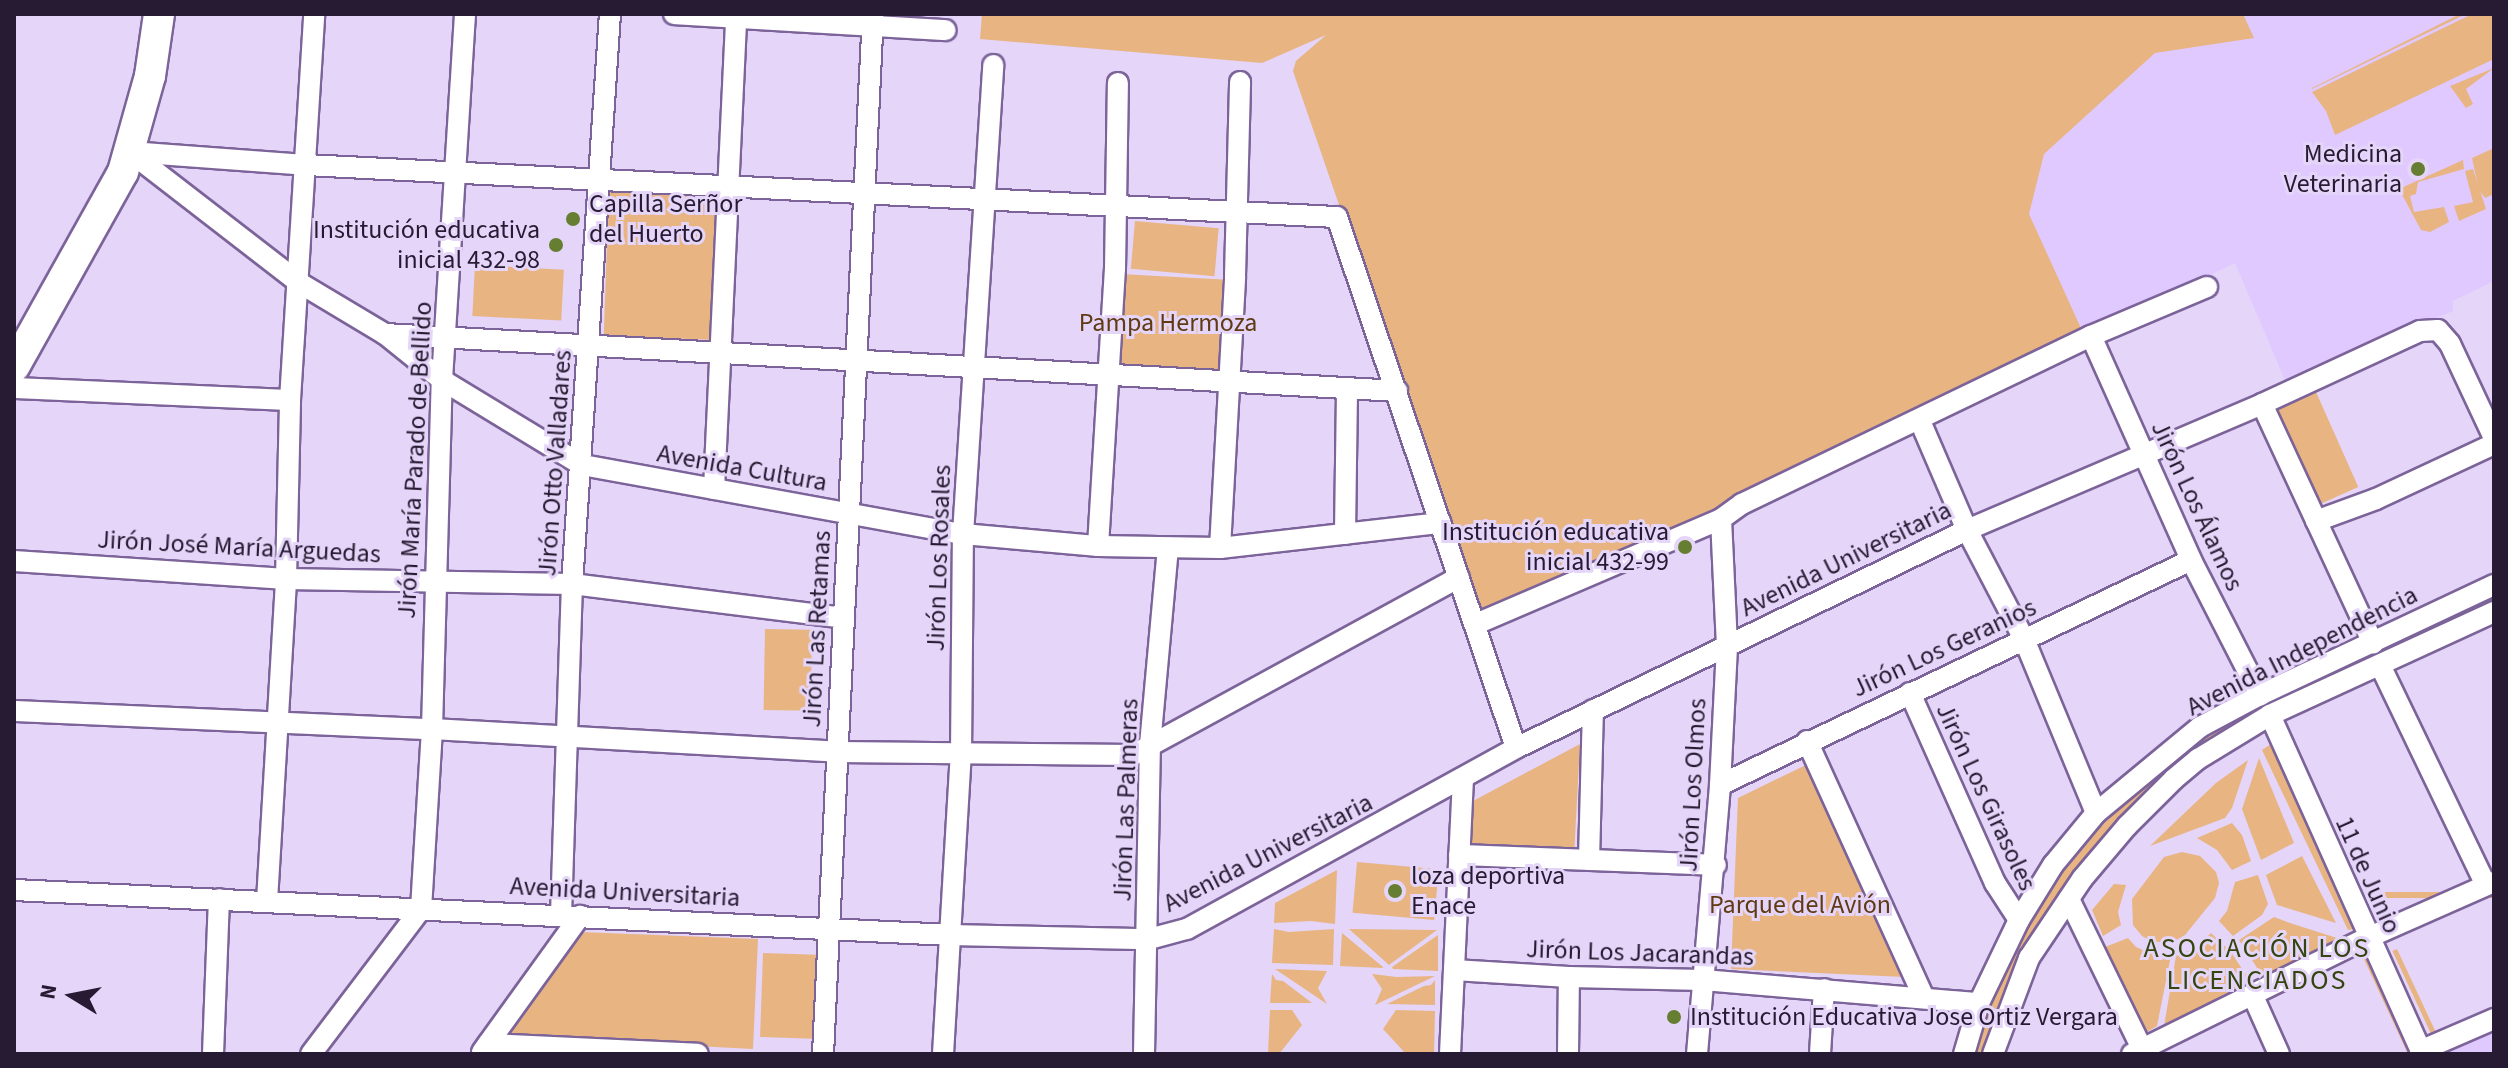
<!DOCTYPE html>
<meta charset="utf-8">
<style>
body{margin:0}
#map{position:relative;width:2508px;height:1068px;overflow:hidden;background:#e4d5f9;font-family:"Source Sans 3",sans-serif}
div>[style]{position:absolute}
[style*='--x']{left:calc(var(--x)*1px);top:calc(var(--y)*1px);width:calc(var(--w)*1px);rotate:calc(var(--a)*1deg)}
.built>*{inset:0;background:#e0c9ff}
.green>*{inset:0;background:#e8b482;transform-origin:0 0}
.roads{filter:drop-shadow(2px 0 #7c6399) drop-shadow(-2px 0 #7c6399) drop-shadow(0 2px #7c6399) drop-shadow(0 -2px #7c6399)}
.minor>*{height:20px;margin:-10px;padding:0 10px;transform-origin:10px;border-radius:10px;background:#fff}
.highway>*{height:30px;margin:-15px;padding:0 15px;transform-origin:15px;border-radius:15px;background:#fff}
.dots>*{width:22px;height:22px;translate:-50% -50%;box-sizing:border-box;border:4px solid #e4d5f9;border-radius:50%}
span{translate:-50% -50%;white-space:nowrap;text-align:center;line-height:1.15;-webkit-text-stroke:6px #e4d5f9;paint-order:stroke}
.poi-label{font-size:26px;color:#261b32}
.right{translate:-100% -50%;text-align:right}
.left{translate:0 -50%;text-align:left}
.park-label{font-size:26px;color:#603b12}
.street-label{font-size:26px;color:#261b32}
.neighbourhood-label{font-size:28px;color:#35450f;letter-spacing:2px}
.frame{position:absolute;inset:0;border:16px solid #261b32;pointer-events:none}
.north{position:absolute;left:32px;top:956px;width:80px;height:80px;-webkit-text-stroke:6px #e4d5f9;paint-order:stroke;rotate:280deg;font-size:22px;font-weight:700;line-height:32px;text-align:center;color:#261b32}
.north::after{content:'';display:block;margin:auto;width:28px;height:36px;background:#261b32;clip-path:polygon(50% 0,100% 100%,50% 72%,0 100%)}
</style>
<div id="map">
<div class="built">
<div style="clip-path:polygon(1323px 14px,2494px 14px,2494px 281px,2453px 301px,2453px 311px,2285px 380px,2235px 263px,2109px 324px,1439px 495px,1293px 71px,1296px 61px,1329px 33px)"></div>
<div style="clip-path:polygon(2494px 1030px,2494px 1054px,2446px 1054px,2446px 1053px)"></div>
</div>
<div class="green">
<div style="clip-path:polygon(982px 14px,2243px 14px,2254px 38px,2155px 53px,2044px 154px,2029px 214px,2085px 337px,1488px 615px,1475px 610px,1439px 495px,1293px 71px,1296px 61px,1326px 35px,1262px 63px,980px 39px)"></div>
<div style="clip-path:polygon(2460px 14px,2466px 14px,2312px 89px,2312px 88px)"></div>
<div style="clip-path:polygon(2472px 14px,2494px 14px,2494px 59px,2335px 135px,2326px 111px,2312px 92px)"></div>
<div style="clip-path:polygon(2494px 68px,2466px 89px,2473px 104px,2466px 108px,2450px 86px)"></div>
<div style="clip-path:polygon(2494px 148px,2494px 194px,2485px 198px,2479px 190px,2472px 158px)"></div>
<div style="clip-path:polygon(2463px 160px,2464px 169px,2418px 182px,2416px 194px,2410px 196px,2414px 212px,2444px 207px,2449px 222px,2430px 232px,2421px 230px,2399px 189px)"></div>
<div style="clip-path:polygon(2473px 169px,2486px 209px,2459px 221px,2454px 206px,2473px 202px,2465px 171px)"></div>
<div style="left:609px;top:186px;width:116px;height:150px;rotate:2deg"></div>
<div style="left:1135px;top:221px;width:84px;height:48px;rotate:5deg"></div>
<div style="left:475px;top:265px;width:89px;height:51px;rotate:3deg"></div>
<div style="left:1120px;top:274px;width:103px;height:93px;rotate:3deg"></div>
<div style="left:2316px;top:392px;width:104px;height:49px;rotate:66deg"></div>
<div style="left:765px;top:629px;width:47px;height:81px;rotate:1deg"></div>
<div style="clip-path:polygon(2260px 705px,2208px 743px,2015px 971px,1996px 1010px,1984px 1054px,1973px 1054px,1985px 1007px,1998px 980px,2059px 875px,2081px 847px,2170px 756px)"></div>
<div style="clip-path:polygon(1580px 744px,1574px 856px,1471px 851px,1473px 801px)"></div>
<div style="clip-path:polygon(2271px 744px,2354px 929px,2348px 930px,2262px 750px)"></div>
<div style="clip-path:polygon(2259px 758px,2294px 843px,2261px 860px,2242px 809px)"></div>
<div style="clip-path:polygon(2248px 760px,2232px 808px,2225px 818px,2150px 846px,2216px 783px)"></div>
<div style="clip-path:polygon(1810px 763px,1905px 977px,1731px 969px,1738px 798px)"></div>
<div style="clip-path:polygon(2232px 823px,2242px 835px,2251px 861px,2232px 870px,2217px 850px,2197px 838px)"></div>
<div style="clip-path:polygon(2182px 852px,2200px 856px,2216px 872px,2219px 883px,2215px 898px,2185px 935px,2173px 942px,2153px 942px,2142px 936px,2133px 925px,2132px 899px,2164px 857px)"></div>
<div style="clip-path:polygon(2302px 856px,2336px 923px,2277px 905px,2266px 875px)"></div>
<div style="left:1357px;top:862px;width:82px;height:51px;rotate:5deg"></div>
<div style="clip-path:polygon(1337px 870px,1335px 924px,1311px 921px,1274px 923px,1275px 903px)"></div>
<div style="clip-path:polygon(2258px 875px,2268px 904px,2262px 915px,2233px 936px,2219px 921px,2227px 911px,2235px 882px)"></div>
<div style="clip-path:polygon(2114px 884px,2126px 885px,2118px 912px,2121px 925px,2103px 936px,2092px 910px)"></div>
<div style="left:2494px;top:892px;width:6px;height:109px;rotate:90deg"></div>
<div style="clip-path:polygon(2274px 917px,2293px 924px,2340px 939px,2263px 977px,2239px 940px)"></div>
<div style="clip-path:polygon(1274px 929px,1289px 932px,1334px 929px,1333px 965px,1272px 963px)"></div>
<div style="clip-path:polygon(1349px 929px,1436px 930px,1437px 930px,1389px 965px)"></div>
<div style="clip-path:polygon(579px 932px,758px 939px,753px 1049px,503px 1036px)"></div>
<div style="clip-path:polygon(1342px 933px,1383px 967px,1383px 968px,1340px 966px)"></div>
<div style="clip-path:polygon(2211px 933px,2231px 952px,2250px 981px,2164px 1026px,2176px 956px,2197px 947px)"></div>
<div style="clip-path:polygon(1438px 935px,1438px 971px,1393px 969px,1392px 967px)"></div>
<div style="clip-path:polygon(2128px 938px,2136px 947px,2150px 953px,2171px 955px,2157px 1026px,2147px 1032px,2105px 947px)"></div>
<div style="left:2397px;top:949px;width:93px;height:5px;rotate:65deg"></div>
<div style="left:763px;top:953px;width:53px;height:84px;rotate:2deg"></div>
<div style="clip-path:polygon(2366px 953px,2412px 1054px,2408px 1054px,2362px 955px)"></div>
<div style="clip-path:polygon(1275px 969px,1327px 971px,1318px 988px,1327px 1004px)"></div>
<div style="clip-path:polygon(1272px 974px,1276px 980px,1283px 981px,1312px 1003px,1270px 1003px)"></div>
<div style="clip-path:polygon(1372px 974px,1397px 977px,1435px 976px,1375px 1005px,1382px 989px)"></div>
<div style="clip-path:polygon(1435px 980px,1435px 1005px,1387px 1004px,1424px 986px,1431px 985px)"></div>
<div style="clip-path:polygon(1270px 1010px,1292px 1010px,1302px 1025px,1279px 1054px,1268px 1054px)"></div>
<div style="clip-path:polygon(1396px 1010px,1435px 1011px,1434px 1054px,1406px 1054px,1383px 1029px)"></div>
</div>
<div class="roads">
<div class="minor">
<div style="--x:674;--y:14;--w:272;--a:3.4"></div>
<div style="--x:130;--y:152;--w:176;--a:4.2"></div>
<div style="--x:306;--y:165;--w:1032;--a:2.89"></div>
<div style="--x:1337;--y:217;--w:560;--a:71.37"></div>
<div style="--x:130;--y:152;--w:212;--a:37.7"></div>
<div style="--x:298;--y:282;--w:101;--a:30.9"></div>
<div style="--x:385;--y:334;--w:73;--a:38.9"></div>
<div style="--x:442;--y:380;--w:164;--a:31.3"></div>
<div style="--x:582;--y:465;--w:387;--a:10.3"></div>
<div style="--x:963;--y:534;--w:136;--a:5.1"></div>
<div style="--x:1098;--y:546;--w:122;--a:0.9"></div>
<div style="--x:1220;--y:548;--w:222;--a:-6.5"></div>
<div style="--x:385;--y:334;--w:1014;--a:3.22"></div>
<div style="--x:2091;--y:336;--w:245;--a:65.9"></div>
<div style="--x:2191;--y:560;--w:152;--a:62.9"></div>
<div style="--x:14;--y:388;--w:276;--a:2.5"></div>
<div style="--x:2262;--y:404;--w:264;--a:65.1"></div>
<div style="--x:1920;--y:421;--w:119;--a:66.7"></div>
<div style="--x:1967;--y:530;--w:123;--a:62.4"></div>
<div style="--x:2024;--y:639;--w:188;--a:67.5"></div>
<div style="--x:714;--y:489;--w:476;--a:-87.3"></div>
<div style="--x:2316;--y:521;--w:64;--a:-20.1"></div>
<div style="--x:2376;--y:499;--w:130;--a:-25"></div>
<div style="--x:1345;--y:534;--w:146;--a:-89.2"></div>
<div style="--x:1098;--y:546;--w:278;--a:-86.5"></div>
<div style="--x:1115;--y:269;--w:186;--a:-89.1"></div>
<div style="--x:1220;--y:548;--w:272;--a:-86.8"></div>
<div style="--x:1235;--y:276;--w:194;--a:-88.5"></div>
<div style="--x:14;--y:561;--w:273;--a:3.8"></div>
<div style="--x:286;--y:579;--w:286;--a:1"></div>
<div style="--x:572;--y:584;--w:274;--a:7.1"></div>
<div style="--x:1476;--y:624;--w:267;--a:-23.2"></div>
<div style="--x:1721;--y:519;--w:26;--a:-36"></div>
<div style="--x:1742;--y:504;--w:387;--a:-25.7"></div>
<div style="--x:2091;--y:336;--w:126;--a:-22.9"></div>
<div style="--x:2381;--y:667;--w:242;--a:64.3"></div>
<div style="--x:1910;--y:693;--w:208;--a:65.9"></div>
<div style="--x:1995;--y:883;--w:44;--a:57"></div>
<div style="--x:14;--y:711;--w:418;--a:2.5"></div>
<div style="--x:432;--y:729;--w:407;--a:3.2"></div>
<div style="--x:838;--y:752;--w:295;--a:0.6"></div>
<div style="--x:1133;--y:755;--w:371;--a:-28.6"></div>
<div style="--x:2270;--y:715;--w:372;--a:65.8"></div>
<div style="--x:1807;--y:741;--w:280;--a:65.5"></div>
<div style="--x:1720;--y:785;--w:522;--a:-25.53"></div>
<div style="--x:1459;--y:855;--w:257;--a:2.2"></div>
<div style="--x:1589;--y:860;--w:150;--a:-88.5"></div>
<div style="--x:14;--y:890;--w:937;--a:2.75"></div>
<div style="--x:950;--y:935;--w:199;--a:1.2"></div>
<div style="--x:1149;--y:939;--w:39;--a:-15"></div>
<div style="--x:1187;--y:929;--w:376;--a:-28.8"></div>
<div style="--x:1516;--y:748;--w:501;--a:-25.8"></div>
<div style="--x:1967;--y:530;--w:321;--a:-23.1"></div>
<div style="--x:2262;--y:404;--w:174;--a:-24.8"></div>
<div style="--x:2420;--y:331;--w:18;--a:-3"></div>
<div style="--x:2438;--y:330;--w:18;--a:49"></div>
<div style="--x:2450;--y:344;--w:104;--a:64.9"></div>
<div style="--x:2069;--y:899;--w:167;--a:64"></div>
<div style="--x:267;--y:901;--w:323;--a:-86.6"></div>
<div style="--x:286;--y:579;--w:179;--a:-88.7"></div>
<div style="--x:290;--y:400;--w:387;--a:-86.4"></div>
<div style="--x:561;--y:915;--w:331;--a:-88.1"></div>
<div style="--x:572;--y:584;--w:571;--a:-86.19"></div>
<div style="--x:1454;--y:970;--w:115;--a:3.5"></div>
<div style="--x:1569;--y:977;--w:134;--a:1.3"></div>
<div style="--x:1703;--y:980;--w:277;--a:4.8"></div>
<div style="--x:2253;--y:996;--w:64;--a:65.9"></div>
<div style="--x:488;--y:1044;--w:210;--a:2.7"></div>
<div style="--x:2420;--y:1051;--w:81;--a:-23.4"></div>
<div style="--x:482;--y:1052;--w:168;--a:-54.2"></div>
<div style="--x:213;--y:1054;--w:155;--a:-87.8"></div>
<div style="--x:311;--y:1054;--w:182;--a:-52.8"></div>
<div style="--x:421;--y:909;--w:180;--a:-86.5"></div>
<div style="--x:432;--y:729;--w:349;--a:-88.4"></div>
<div style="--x:442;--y:380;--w:367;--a:-86.4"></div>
<div style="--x:823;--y:1054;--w:1041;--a:-87.25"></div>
<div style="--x:943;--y:1054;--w:300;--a:-86.6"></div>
<div style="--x:961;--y:755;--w:221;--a:-89.5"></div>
<div style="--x:963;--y:534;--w:470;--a:-86.3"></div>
<div style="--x:1144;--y:1054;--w:309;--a:-88.9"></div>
<div style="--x:1150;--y:745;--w:198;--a:-84.8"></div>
<div style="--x:1450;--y:1054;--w:273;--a:-87.3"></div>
<div style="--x:1568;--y:1054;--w:77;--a:-89.3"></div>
<div style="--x:1697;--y:1054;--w:270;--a:-85.1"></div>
<div style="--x:1720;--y:785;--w:139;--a:-87.1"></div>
<div style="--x:1727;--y:646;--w:127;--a:-92.7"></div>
<div style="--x:1820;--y:1054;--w:65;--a:-86.5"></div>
<div style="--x:1964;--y:1054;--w:53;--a:-73.6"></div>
<div style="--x:1979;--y:1003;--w:92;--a:-64.3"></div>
<div style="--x:2019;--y:920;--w:65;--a:-58.3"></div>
<div style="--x:2053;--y:865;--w:67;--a:-50.4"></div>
<div style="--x:2096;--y:813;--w:135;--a:-39.6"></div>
<div style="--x:2200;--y:727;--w:68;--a:-28.1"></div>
<div style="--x:2260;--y:695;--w:259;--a:-25.2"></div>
<div style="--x:1993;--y:1054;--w:103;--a:-69.4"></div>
<div style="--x:2029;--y:958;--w:95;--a:-56.1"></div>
<div style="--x:2082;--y:879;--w:70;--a:-49.7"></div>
<div style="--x:2127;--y:826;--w:66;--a:-45"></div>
<div style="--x:2174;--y:779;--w:31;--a:-40"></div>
<div style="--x:2198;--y:759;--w:84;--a:-31.4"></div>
<div style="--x:2270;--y:715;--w:247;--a:-24.7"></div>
<div style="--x:2132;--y:1054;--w:262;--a:-26.3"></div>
<div style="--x:2367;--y:938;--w:139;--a:-23.8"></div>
</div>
<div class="highway">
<div style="--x:14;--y:367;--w:223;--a:-60.8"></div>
<div style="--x:123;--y:172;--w:100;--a:-74.3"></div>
<div style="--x:150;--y:76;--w:63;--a:-81.7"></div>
</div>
</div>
<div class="dots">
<div style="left:2418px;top:169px;background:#657e31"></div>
<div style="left:573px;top:219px;background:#657e31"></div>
<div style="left:556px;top:245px;background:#657e31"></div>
<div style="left:1685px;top:547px;background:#657e31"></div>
<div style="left:1395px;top:891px;background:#657e31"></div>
<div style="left:1674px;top:1017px;background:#657e31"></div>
</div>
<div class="poi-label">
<span class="right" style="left:2402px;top:169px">Medicina<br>Veterinaria</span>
<span class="left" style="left:589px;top:219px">Capilla Serñor<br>del Huerto</span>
<span class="right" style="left:540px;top:245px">Institución educativa<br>inicial 432-98</span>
<span class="right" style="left:1669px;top:547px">Institución educativa<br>inicial 432-99</span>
<span class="left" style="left:1411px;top:891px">loza deportiva<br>Enace</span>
<span class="left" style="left:1690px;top:1017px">Institución Educativa Jose Ortiz Vergara</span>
</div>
<div class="park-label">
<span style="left:1168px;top:323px">Pampa Hermoza</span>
<span style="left:1800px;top:905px">Parque del Avión</span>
</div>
<div class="street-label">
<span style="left:415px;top:460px;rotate:-87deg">Jirón María Parado de Bellido</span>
<span style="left:555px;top:463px;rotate:-86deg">Jirón Otto Valladares</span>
<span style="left:742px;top:468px;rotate:10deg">Avenida Cultura</span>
<span style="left:2197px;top:506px;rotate:65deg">Jirón Los Álamos</span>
<span style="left:239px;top:547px;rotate:3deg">Jirón José María Arguedas</span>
<span style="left:939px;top:558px;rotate:-88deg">Jirón Los Rosales</span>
<span style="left:1846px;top:559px;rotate:-26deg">Avenida Universitaria</span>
<span style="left:817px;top:629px;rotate:-87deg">Jirón Las Retamas</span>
<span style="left:1944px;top:648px;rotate:-25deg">Jirón Los Geranios</span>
<span style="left:2302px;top:651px;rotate:-27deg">Avenida Independencia</span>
<span style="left:1693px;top:785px;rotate:-87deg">Jirón Los Olmos</span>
<span style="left:1986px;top:797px;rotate:65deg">Jirón Los Girasoles</span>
<span style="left:1126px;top:800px;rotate:-88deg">Jirón Las Palmeras</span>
<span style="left:1268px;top:853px;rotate:-27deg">Avenida Universitaria</span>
<span style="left:2368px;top:875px;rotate:66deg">11 de Junio</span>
<span style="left:625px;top:892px;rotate:3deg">Avenida Universitaria</span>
<span style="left:1640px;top:953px;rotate:2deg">Jirón Los Jacarandas</span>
</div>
<div class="neighbourhood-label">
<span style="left:2257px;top:964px">ASOCIACIÓN LOS<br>LICENCIADOS</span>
</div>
<div class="frame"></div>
<div class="north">N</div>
</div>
